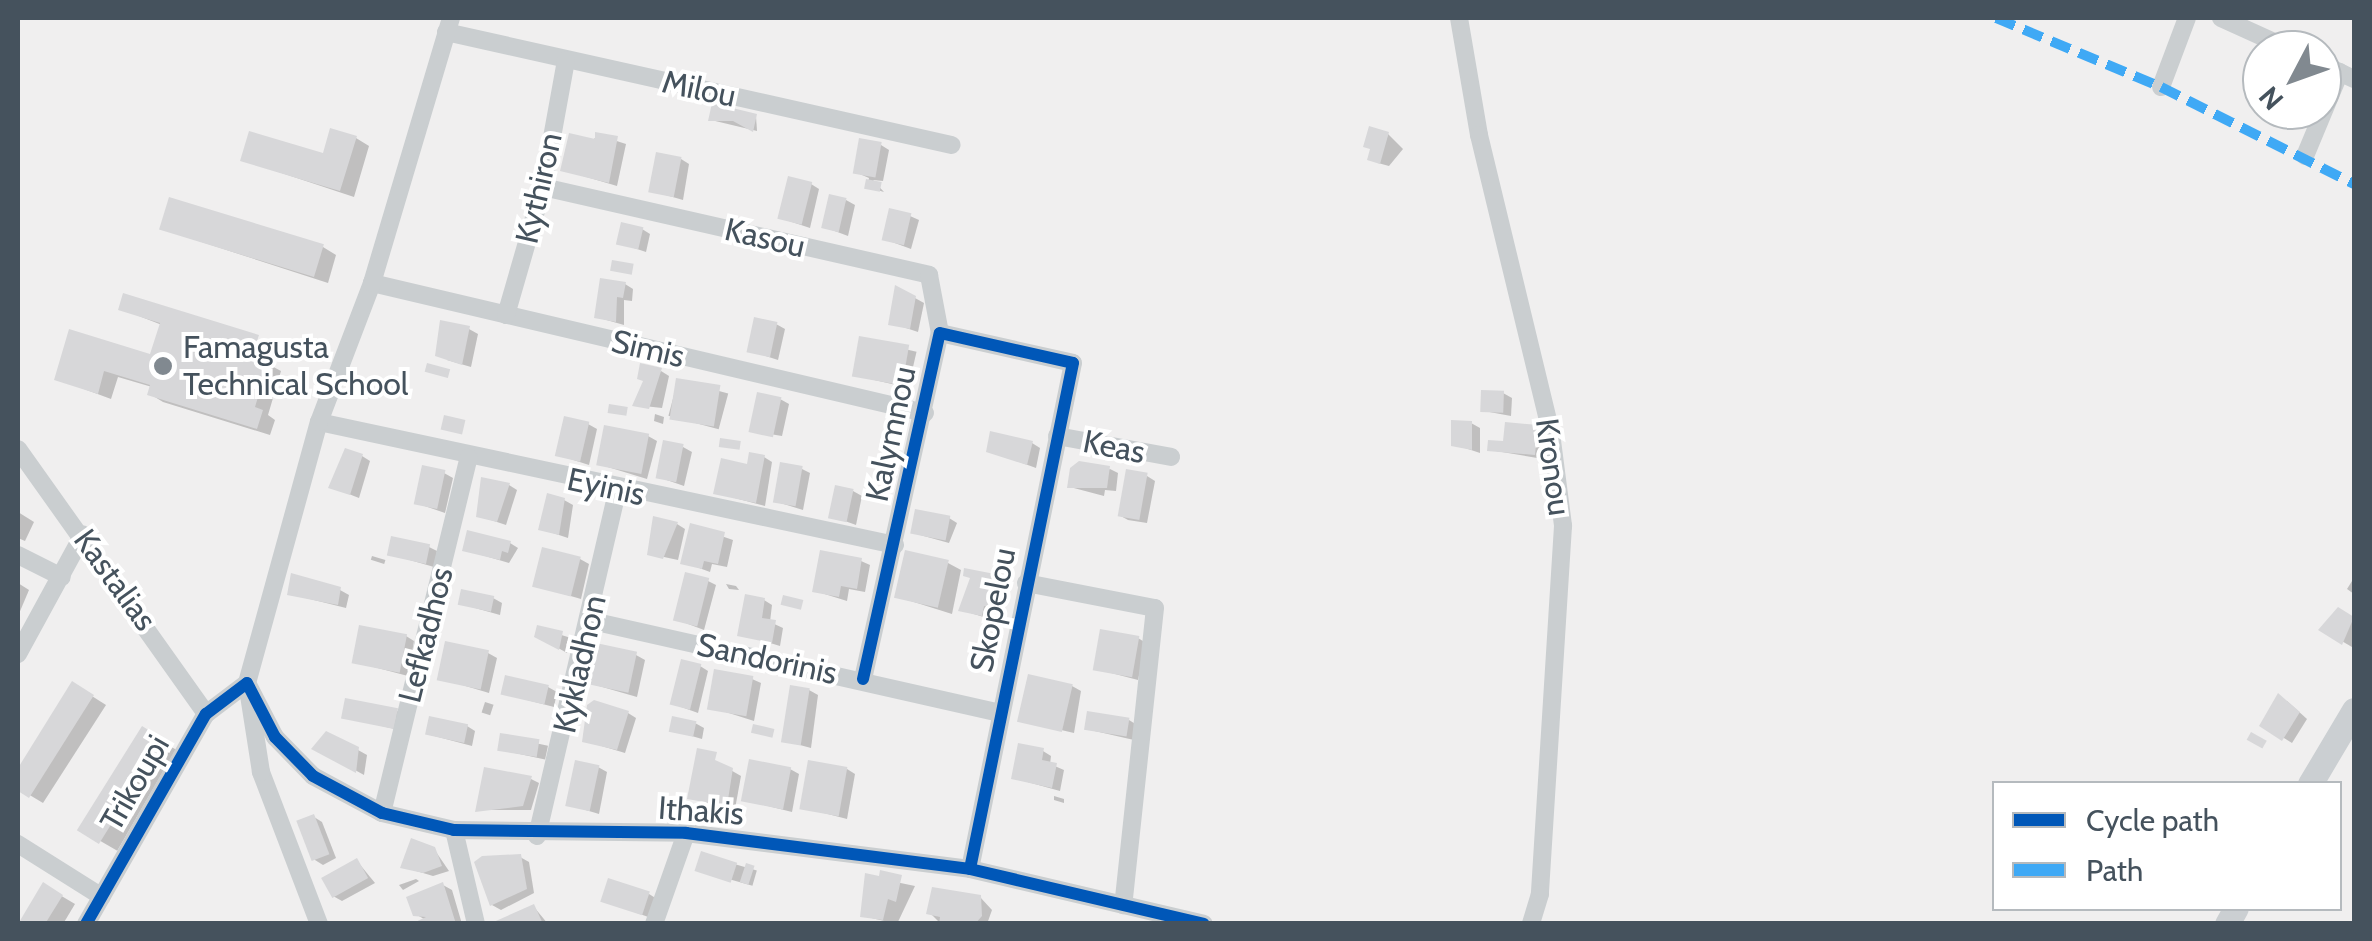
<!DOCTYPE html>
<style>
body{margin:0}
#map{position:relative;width:2372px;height:941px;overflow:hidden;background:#f0efef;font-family:Cabin,sans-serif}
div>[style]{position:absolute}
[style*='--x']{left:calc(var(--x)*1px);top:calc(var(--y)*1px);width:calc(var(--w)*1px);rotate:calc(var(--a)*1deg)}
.shadow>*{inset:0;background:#0003;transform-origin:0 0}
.building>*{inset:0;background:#d7d7d9;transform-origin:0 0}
.street>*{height:18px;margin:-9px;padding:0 9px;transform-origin:9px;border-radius:9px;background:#caced0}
.secondary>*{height:25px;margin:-12.5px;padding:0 12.5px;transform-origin:12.5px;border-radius:12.5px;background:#cbcfd2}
.quiet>*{height:10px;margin-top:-5px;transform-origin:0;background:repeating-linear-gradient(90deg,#3fa9f5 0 20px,transparent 0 30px)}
.cycleway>*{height:12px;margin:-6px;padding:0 6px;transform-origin:6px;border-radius:6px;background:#0057b8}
.dots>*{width:28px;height:28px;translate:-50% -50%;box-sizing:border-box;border:5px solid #fff;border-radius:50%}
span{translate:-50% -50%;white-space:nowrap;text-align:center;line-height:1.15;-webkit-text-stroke:8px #fff;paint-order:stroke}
.street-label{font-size:32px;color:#45525d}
.poi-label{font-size:32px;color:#45525d}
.left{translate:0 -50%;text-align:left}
.frame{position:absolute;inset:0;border:20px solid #45525d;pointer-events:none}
.legend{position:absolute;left:1992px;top:781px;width:350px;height:130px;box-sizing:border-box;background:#fff;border:2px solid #b5babe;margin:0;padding:12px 18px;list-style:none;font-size:30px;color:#45525d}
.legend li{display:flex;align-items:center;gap:20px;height:50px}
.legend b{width:50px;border:2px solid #b5babe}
.north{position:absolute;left:2242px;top:30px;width:100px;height:100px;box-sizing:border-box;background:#fff;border:2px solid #b5babe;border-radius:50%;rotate:229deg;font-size:28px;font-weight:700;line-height:40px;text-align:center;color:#45525d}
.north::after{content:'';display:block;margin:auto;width:35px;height:45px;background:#818990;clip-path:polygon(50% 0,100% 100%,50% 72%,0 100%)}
</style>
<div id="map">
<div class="shadow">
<div style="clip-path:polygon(756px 116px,757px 131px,711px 120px)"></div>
<div style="clip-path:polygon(1388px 134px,1403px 149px,1389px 166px,1378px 163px)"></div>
<div style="clip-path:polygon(598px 135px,626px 144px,617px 186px,563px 170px)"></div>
<div style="clip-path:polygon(356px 138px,369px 146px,354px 197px,243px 160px,324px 156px)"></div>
<div style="clip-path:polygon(881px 145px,889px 150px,883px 181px,873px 180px,884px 192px,867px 187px,869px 178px,855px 172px)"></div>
<div style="clip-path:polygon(681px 159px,689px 164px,683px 200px,652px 191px)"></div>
<div style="clip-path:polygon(811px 184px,819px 189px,810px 228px,780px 218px)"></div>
<div style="clip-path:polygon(846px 200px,855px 205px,848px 236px,824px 227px)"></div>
<div style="clip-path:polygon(910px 216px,919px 220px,911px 249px,884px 239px)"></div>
<div style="clip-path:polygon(162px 229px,323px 247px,336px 255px,328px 283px)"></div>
<div style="clip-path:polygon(642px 229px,650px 234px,646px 252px,619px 243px)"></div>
<div style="clip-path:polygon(625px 284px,633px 289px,632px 301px,624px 300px,624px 325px,596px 317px)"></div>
<div style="clip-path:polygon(897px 288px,924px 303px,918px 332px,891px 323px)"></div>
<div style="clip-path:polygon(121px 309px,271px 345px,266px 363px,281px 371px,268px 415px,275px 420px,270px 435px,163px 402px,150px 394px,152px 387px,118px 377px,111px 399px,57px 379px,152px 357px,162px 325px)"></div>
<div style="clip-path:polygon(776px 324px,785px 329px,778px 360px,750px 351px)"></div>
<div style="clip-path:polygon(469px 329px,478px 334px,471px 367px,447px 360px)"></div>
<div style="left:861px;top:339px;width:57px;height:37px;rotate:13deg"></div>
<div style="clip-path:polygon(661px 371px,669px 376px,662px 408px,635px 405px,646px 382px)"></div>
<div style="left:678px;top:380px;width:52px;height:37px;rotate:15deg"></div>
<div style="clip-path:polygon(1503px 393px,1512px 398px,1511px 416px,1484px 411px)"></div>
<div style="clip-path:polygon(780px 399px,789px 404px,782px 436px,751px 431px)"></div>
<div style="clip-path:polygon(655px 414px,664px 417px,663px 424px,654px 421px)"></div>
<div style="clip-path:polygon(1471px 423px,1480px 428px,1480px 453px,1453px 444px)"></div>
<div style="clip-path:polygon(588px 424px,597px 429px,589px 465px,558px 455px)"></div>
<div style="clip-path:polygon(1537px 427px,1545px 432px,1543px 459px,1490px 450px)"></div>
<div style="clip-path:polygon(648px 436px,657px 441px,647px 479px,598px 464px)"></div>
<div style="clip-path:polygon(1032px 443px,1040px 448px,1036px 468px,989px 451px)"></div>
<div style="clip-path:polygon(683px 447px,692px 452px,684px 486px,658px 477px)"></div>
<div style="clip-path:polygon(362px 456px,370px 461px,359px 498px,331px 487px)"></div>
<div style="clip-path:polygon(764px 457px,772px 462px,765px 506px,716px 493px)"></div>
<div style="clip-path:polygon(802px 469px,810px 473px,803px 510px,774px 501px)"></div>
<div style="clip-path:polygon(1110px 469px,1118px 473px,1116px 491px,1105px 490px,1104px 496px,1070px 487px)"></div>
<div style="clip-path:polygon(444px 473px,453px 478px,445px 513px,416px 503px)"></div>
<div style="clip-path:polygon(1147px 476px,1155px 481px,1147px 523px,1128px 520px,1119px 515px)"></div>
<div style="clip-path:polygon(509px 485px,517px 490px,506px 525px,479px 516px)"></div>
<div style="clip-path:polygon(853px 491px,862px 496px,856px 525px,831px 516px)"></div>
<div style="clip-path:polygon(564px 500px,573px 505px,568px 538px,541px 529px)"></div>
<div style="clip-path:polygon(18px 512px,34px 522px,25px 541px,18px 538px)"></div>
<div style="clip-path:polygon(949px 518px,957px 523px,949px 543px,913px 533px)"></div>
<div style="clip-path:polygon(677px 524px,685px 529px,678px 560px,650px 554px)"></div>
<div style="clip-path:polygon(692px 526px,733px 540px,727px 567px,712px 564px,710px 572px,683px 562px)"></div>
<div style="clip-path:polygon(510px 543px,518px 548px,509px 563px,465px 550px)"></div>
<div style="clip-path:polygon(429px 547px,437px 551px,434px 567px,389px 554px)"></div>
<div style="left:372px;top:556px;width:14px;height:4px;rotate:17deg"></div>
<div style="clip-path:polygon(580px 559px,589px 564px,581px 599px,536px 586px)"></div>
<div style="clip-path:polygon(861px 561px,870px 565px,865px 592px,849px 589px,847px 601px,815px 591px)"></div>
<div style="clip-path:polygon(948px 563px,961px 570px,952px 614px,898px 597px)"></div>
<div style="clip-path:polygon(999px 578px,1007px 582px,1002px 611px,992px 609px,990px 619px,961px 610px)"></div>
<div style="clip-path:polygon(708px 581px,716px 585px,704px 630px,675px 619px)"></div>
<div style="clip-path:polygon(2352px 581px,2354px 582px,2354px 594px,2347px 589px)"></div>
<div style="clip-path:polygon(18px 583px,29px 590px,18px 616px)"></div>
<div style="clip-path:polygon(726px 584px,736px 586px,739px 590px,729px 589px)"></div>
<div style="clip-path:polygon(340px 590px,349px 595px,346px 608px,290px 594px)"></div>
<div style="clip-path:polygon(493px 598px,502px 603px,500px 615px,461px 604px)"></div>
<div style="clip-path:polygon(764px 600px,772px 605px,770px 622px,783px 628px,780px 646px,740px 634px)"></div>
<div style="clip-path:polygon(2339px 610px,2354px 620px,2352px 647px,2321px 629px)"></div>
<div style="clip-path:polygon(539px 628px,571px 638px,567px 653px,537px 636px)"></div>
<div style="clip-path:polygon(406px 636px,414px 641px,408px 676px,355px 662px)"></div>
<div style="clip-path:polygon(1138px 638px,1146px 643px,1138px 680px,1096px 669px)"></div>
<div style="clip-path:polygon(488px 653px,497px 658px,489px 693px,439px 678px)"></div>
<div style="clip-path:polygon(636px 655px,645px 660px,637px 697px,592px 684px)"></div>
<div style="clip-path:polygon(700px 666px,708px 671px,698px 713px,673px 704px)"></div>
<div style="clip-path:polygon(752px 679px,761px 683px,754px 721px,710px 707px)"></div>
<div style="clip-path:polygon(73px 684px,106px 705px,43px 803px,18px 788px,18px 773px)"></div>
<div style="clip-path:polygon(1072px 686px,1081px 691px,1074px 733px,1023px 721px)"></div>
<div style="clip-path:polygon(548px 687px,557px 692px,554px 707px,504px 694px)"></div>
<div style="clip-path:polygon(809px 690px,818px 695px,811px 748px,785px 741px)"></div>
<div style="clip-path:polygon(2287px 701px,2307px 719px,2292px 743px,2263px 725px)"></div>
<div style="left:485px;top:702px;width:9px;height:11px;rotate:18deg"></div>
<div style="clip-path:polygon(397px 711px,406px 716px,403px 731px,344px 717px)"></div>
<div style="clip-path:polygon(628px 713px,636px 718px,625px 753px,585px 741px)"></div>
<div style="clip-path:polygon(1129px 720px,1137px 725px,1134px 740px,1086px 729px)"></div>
<div style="clip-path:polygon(695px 723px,704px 728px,702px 739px,671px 730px)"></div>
<div style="clip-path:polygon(467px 726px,475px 731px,472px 746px,427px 734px)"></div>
<div style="left:142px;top:730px;width:39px;height:117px;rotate:30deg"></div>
<div style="left:502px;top:736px;width:47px;height:14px;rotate:12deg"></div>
<div style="clip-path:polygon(315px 748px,358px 750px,367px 755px,364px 775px)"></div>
<div style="clip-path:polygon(1043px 751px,1051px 756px,1050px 764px,1064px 770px,1060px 791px,1013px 778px)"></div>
<div style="clip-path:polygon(699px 752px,741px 776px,735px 809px,689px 798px)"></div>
<div style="clip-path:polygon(598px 767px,607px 772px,599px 814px,569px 805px)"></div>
<div style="clip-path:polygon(790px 769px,799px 774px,792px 812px,744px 800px)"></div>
<div style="clip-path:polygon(847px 769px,855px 774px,847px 819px,801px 807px)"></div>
<div style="clip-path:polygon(531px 779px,539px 783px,531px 810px,478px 810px)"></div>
<div style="clip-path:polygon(1054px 796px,1064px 799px,1064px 803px,1054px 800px)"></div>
<div style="clip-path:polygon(314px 817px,322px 822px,336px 858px,323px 865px,315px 860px)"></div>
<div style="clip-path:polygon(434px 849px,449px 871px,433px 876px,403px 867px)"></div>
<div style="left:703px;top:855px;width:56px;height:16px;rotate:16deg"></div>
<div style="clip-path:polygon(520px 857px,529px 862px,534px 893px,501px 910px,492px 905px)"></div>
<div style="clip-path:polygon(357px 861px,375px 883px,342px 901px,333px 896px)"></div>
<div style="clip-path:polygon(867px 876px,915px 886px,897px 924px,863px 916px)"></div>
<div style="clip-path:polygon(419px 881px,403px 890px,399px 885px,416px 879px)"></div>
<div style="clip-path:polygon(43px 885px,75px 904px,63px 924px,19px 924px)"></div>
<div style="clip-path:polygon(443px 885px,452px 890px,462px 924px,417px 924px,426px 920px,415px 914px)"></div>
<div style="clip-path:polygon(649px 894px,657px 899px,651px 918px,604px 901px)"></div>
<div style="clip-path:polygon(980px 897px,992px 910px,987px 924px,941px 924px,929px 912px)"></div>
<div style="clip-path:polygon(534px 907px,548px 924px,496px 923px)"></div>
</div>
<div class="building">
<div style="clip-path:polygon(712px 103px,757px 114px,753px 132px,733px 121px,708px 121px)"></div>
<div style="clip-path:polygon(1369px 126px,1389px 132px,1380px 164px,1367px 160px,1370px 149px,1363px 147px)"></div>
<div style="clip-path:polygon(330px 128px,357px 136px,340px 191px,240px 161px,249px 131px,323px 153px)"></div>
<div style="clip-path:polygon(595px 132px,618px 136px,609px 183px,560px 171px,569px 133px,595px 139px)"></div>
<div style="left:859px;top:138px;width:23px;height:36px;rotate:10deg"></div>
<div style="left:656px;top:152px;width:26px;height:41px;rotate:11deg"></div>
<div style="left:788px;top:176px;width:25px;height:44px;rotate:14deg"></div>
<div style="left:866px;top:179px;width:16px;height:10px;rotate:11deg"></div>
<div style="left:829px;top:194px;width:18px;height:35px;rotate:13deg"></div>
<div style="left:169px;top:197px;width:162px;height:34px;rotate:17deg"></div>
<div style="left:889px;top:208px;width:23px;height:33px;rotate:13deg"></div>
<div style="left:621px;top:222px;width:23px;height:23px;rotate:13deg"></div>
<div style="left:612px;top:260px;width:22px;height:11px;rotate:10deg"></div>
<div style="clip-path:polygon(600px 278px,626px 282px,623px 298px,617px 297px,616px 322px,594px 318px)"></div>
<div style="clip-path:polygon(895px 285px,916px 296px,910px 329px,888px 325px)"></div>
<div style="clip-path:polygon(123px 293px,259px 335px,252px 356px,269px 361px,255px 407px,263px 410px,257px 429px,147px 395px,150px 385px,104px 371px,98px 394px,54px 380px,69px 329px,150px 354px,160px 323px,118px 310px)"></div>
<div style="left:754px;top:317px;width:24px;height:36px;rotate:12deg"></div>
<div style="clip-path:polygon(440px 320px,470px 326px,462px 365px,435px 356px)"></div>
<div style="left:859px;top:336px;width:51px;height:41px;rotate:10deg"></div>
<div style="left:427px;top:363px;width:24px;height:9px;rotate:15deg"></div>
<div style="clip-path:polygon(640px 363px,662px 368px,649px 409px,632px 406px,643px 381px,637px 379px)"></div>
<div style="left:676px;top:378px;width:45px;height:42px;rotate:9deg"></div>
<div style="left:1481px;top:390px;width:23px;height:22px;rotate:2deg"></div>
<div style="left:757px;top:392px;width:25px;height:41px;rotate:12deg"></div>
<div style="left:609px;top:404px;width:19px;height:9px;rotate:9deg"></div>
<div style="left:444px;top:415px;width:22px;height:15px;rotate:13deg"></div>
<div style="left:564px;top:416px;width:26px;height:41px;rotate:13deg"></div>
<div style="clip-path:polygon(1451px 420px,1472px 421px,1472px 450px,1451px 446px)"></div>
<div style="clip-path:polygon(1505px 422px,1538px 425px,1535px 455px,1487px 451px,1488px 440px,1503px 441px)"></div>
<div style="left:604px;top:425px;width:46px;height:41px;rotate:11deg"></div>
<div style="clip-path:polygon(990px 431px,1033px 441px,1027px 465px,986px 452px)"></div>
<div style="left:720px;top:438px;width:21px;height:9px;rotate:8deg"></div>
<div style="left:663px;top:440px;width:21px;height:39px;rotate:11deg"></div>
<div style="clip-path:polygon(345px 448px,363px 454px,350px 495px,328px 488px)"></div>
<div style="clip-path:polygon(749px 452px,765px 455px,756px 503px,713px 494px,721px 458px,747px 464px)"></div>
<div style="clip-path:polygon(1079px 461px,1110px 466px,1107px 488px,1067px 488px,1070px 468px)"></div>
<div style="left:780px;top:462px;width:23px;height:41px;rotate:10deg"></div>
<div style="left:422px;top:465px;width:24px;height:40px;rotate:12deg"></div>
<div style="left:1126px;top:469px;width:22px;height:48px;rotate:10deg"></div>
<div style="clip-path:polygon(481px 477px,510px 483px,497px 522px,476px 517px)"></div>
<div style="left:835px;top:485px;width:19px;height:34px;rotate:12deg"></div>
<div style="clip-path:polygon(547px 493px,565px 498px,559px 535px,538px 530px)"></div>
<div style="left:915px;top:509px;width:36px;height:25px;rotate:11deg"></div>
<div style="clip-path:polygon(653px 516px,678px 522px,663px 559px,647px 555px)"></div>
<div style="clip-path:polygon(690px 523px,725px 532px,718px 564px,704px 561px,702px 569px,680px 564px)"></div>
<div style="clip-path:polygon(467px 530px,511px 541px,508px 553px,502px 551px,500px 560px,462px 551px)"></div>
<div style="left:391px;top:536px;width:40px;height:20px;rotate:12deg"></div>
<div style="left:542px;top:547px;width:40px;height:41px;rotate:14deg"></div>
<div style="clip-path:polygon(820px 550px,862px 558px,857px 589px,841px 586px,839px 597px,812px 592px)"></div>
<div style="left:905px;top:550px;width:45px;height:49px;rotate:13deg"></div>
<div style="clip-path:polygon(964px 568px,1000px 575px,993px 608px,984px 606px,982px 616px,958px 611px,970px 578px,963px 576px)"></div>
<div style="left:685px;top:572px;width:25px;height:50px;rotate:14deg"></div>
<div style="clip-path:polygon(291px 573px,341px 587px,338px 605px,287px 595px)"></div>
<div style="left:461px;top:589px;width:34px;height:16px;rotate:12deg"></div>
<div style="clip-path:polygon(745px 594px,765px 598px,762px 618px,776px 620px,772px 643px,737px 636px)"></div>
<div style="left:783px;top:595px;width:21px;height:10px;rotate:14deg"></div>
<div style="clip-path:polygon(2338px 607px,2354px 617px,2342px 645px,2318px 630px)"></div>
<div style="left:359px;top:625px;width:49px;height:39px;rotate:11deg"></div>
<div style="clip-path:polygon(537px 625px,563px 631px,559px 650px,534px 637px)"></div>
<div style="left:1100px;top:629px;width:40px;height:42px;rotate:10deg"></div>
<div style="left:445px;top:641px;width:45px;height:40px;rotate:12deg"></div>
<div style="left:596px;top:643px;width:42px;height:42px;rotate:12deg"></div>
<div style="left:681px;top:659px;width:21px;height:47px;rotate:14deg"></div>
<div style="left:714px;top:669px;width:40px;height:41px;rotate:10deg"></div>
<div style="left:1028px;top:674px;width:46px;height:49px;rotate:13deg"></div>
<div style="left:505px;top:675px;width:45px;height:20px;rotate:13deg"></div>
<div style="clip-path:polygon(72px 681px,94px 695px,29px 798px,18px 791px,18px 768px)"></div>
<div style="left:790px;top:685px;width:20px;height:58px;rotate:9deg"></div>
<div style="clip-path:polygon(2278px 693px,2300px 712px,2282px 741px,2259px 726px)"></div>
<div style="left:345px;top:698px;width:54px;height:21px;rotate:11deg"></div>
<div style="clip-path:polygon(594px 700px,629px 711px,617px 750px,582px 742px,587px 705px)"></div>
<div style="left:1087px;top:711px;width:43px;height:19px;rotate:9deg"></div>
<div style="left:429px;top:716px;width:40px;height:19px;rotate:12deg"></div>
<div style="left:672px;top:716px;width:25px;height:16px;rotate:12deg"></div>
<div style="left:753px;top:724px;width:22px;height:9px;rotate:13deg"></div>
<div style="left:142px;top:726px;width:26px;height:123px;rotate:32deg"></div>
<div style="clip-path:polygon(326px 731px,359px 747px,356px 773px,311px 749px)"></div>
<div style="left:2251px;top:732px;width:18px;height:9px;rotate:29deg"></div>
<div style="left:500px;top:733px;width:40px;height:18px;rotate:9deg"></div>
<div style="clip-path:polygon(1018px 743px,1044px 748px,1042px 760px,1057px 763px,1052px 788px,1011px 779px)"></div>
<div style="clip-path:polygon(697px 748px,717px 752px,715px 760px,733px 768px,727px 806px,687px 799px)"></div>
<div style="left:749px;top:759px;width:43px;height:43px;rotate:11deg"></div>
<div style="left:575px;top:760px;width:25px;height:47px;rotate:12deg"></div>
<div style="left:808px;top:760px;width:40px;height:50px;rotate:10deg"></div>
<div style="clip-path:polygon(484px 767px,532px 776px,523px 806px,475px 812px)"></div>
<div style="left:314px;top:814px;width:43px;height:19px;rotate:69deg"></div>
<div style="clip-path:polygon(411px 838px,435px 847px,442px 866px,423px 873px,400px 868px)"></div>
<div style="left:701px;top:851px;width:38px;height:21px;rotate:18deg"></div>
<div style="clip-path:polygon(521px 854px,527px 889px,490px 906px,474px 862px,482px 856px)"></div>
<div style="left:357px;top:858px;width:23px;height:41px;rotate:61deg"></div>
<div style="left:746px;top:863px;width:9px;height:20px;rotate:18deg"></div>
<div style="clip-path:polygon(880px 870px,902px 875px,896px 902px,888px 899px,883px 920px,860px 917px,865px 873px,879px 876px)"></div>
<div style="left:608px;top:878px;width:44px;height:25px;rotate:18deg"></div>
<div style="clip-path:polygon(43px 882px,63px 895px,45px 924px,18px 924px)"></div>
<div style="clip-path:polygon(443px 882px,456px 924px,411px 924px,426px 917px,413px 916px,406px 897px)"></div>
<div style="clip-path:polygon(932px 887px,981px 895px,982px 916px,975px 924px,939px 924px,940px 917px,926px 914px)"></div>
<div style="clip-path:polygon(534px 904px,543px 924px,489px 924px)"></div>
</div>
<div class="street">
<div style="--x:1459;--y:18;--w:119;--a:80.3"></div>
<div style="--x:1479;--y:135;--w:307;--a:76.4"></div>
<div style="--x:1551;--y:433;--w:94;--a:82.6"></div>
<div style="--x:1563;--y:526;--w:369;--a:93.6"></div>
<div style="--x:1540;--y:894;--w:31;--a:107"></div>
<div style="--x:2221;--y:18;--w:78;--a:24.3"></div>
<div style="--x:446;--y:32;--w:518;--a:12.59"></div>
<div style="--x:2322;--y:64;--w:35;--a:25"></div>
<div style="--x:2161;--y:87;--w:74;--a:-69.4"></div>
<div style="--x:2305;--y:156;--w:91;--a:-67.4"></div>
<div style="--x:543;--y:187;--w:396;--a:12.8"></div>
<div style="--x:929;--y:275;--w:59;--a:79.3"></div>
<div style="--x:372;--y:283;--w:568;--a:13.23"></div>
<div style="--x:506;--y:315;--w:133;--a:-73.9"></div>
<div style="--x:543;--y:187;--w:129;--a:-79.7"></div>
<div style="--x:319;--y:422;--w:589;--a:12.05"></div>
<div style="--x:1057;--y:436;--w:116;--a:10.4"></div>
<div style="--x:18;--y:449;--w:325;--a:54.6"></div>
<div style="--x:18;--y:555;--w:49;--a:26.6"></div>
<div style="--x:1026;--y:583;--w:131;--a:11"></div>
<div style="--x:1155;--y:608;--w:299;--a:96.1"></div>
<div style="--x:592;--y:621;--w:419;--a:12.7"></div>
<div style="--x:18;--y:654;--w:136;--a:-61.4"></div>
<div style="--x:863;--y:679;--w:354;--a:-77.5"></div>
<div style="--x:940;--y:333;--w:136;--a:12.7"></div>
<div style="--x:1073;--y:363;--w:516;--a:101.51"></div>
<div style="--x:382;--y:813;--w:366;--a:-76.3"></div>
<div style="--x:454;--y:830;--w:97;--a:76.8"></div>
<div style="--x:537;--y:836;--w:354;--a:-76.9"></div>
<div style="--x:18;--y:844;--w:99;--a:32.2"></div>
<div style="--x:86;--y:924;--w:242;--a:-60.3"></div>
<div style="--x:206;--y:714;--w:51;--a:-37.1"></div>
<div style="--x:247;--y:683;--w:61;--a:62.6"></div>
<div style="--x:275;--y:737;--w:54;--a:45.7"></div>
<div style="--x:313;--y:776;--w:78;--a:28.2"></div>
<div style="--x:382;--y:813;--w:74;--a:13.3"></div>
<div style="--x:454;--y:830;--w:232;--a:0.7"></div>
<div style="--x:686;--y:833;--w:286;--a:7.2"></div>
<div style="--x:970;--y:869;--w:240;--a:13.2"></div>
<div style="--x:319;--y:924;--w:163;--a:-110.9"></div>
<div style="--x:261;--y:772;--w:90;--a:-98.9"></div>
<div style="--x:247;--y:683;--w:271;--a:-74.6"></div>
<div style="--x:319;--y:422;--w:149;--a:-69.1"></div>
<div style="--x:372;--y:283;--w:277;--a:-73.4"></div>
<div style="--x:654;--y:924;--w:96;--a:-70.6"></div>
</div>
<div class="secondary">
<div style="--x:2310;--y:784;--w:86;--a:-59.3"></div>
<div style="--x:2227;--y:924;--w:18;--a:-61"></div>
</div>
<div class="quiet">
<div style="--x:1996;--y:18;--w:179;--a:22.7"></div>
<div style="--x:2161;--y:87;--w:216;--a:26.7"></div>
</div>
<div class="cycleway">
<div style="--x:863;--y:679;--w:354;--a:-77.5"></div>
<div style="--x:940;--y:333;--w:136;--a:12.7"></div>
<div style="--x:1073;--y:363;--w:516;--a:101.51"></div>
<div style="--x:86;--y:924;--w:242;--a:-60.3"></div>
<div style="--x:206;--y:714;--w:51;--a:-37.1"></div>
<div style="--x:247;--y:683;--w:61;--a:62.6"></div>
<div style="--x:275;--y:737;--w:54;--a:45.7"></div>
<div style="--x:313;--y:776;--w:78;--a:28.2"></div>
<div style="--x:382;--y:813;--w:74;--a:13.3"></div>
<div style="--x:454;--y:830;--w:232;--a:0.7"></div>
<div style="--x:686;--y:833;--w:286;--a:7.2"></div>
<div style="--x:970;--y:869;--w:240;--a:13.2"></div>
</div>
<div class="dots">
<div style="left:163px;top:366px;background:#818990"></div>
</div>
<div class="street-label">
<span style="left:699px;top:89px;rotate:12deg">Milou</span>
<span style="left:539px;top:188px;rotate:-77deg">Kythiron</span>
<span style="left:765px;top:238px;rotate:13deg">Kasou</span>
<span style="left:648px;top:349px;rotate:13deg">Simis</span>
<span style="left:891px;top:434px;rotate:-78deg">Kalymnou</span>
<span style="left:1114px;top:447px;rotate:11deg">Keas</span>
<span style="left:1553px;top:467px;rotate:82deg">Kronou</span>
<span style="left:606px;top:487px;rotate:12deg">Eyinis</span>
<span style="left:115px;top:580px;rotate:54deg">Kastalias</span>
<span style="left:993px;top:610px;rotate:-79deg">Skopelou</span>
<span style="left:426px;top:635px;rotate:-76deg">Lefkadhos</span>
<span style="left:767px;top:659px;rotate:12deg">Sandorinis</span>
<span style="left:580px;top:664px;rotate:-77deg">Kykladhon</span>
<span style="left:135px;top:783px;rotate:-60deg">Trikoupi</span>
<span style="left:701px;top:811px;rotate:4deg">Ithakis</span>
</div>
<div class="poi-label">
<span class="left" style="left:183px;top:366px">Famagusta<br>Technical School</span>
</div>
<div class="frame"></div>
<ul class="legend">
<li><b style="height:12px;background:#0057b8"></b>Cycle path</li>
<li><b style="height:12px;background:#3fa9f5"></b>Path</li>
</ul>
<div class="north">N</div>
</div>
